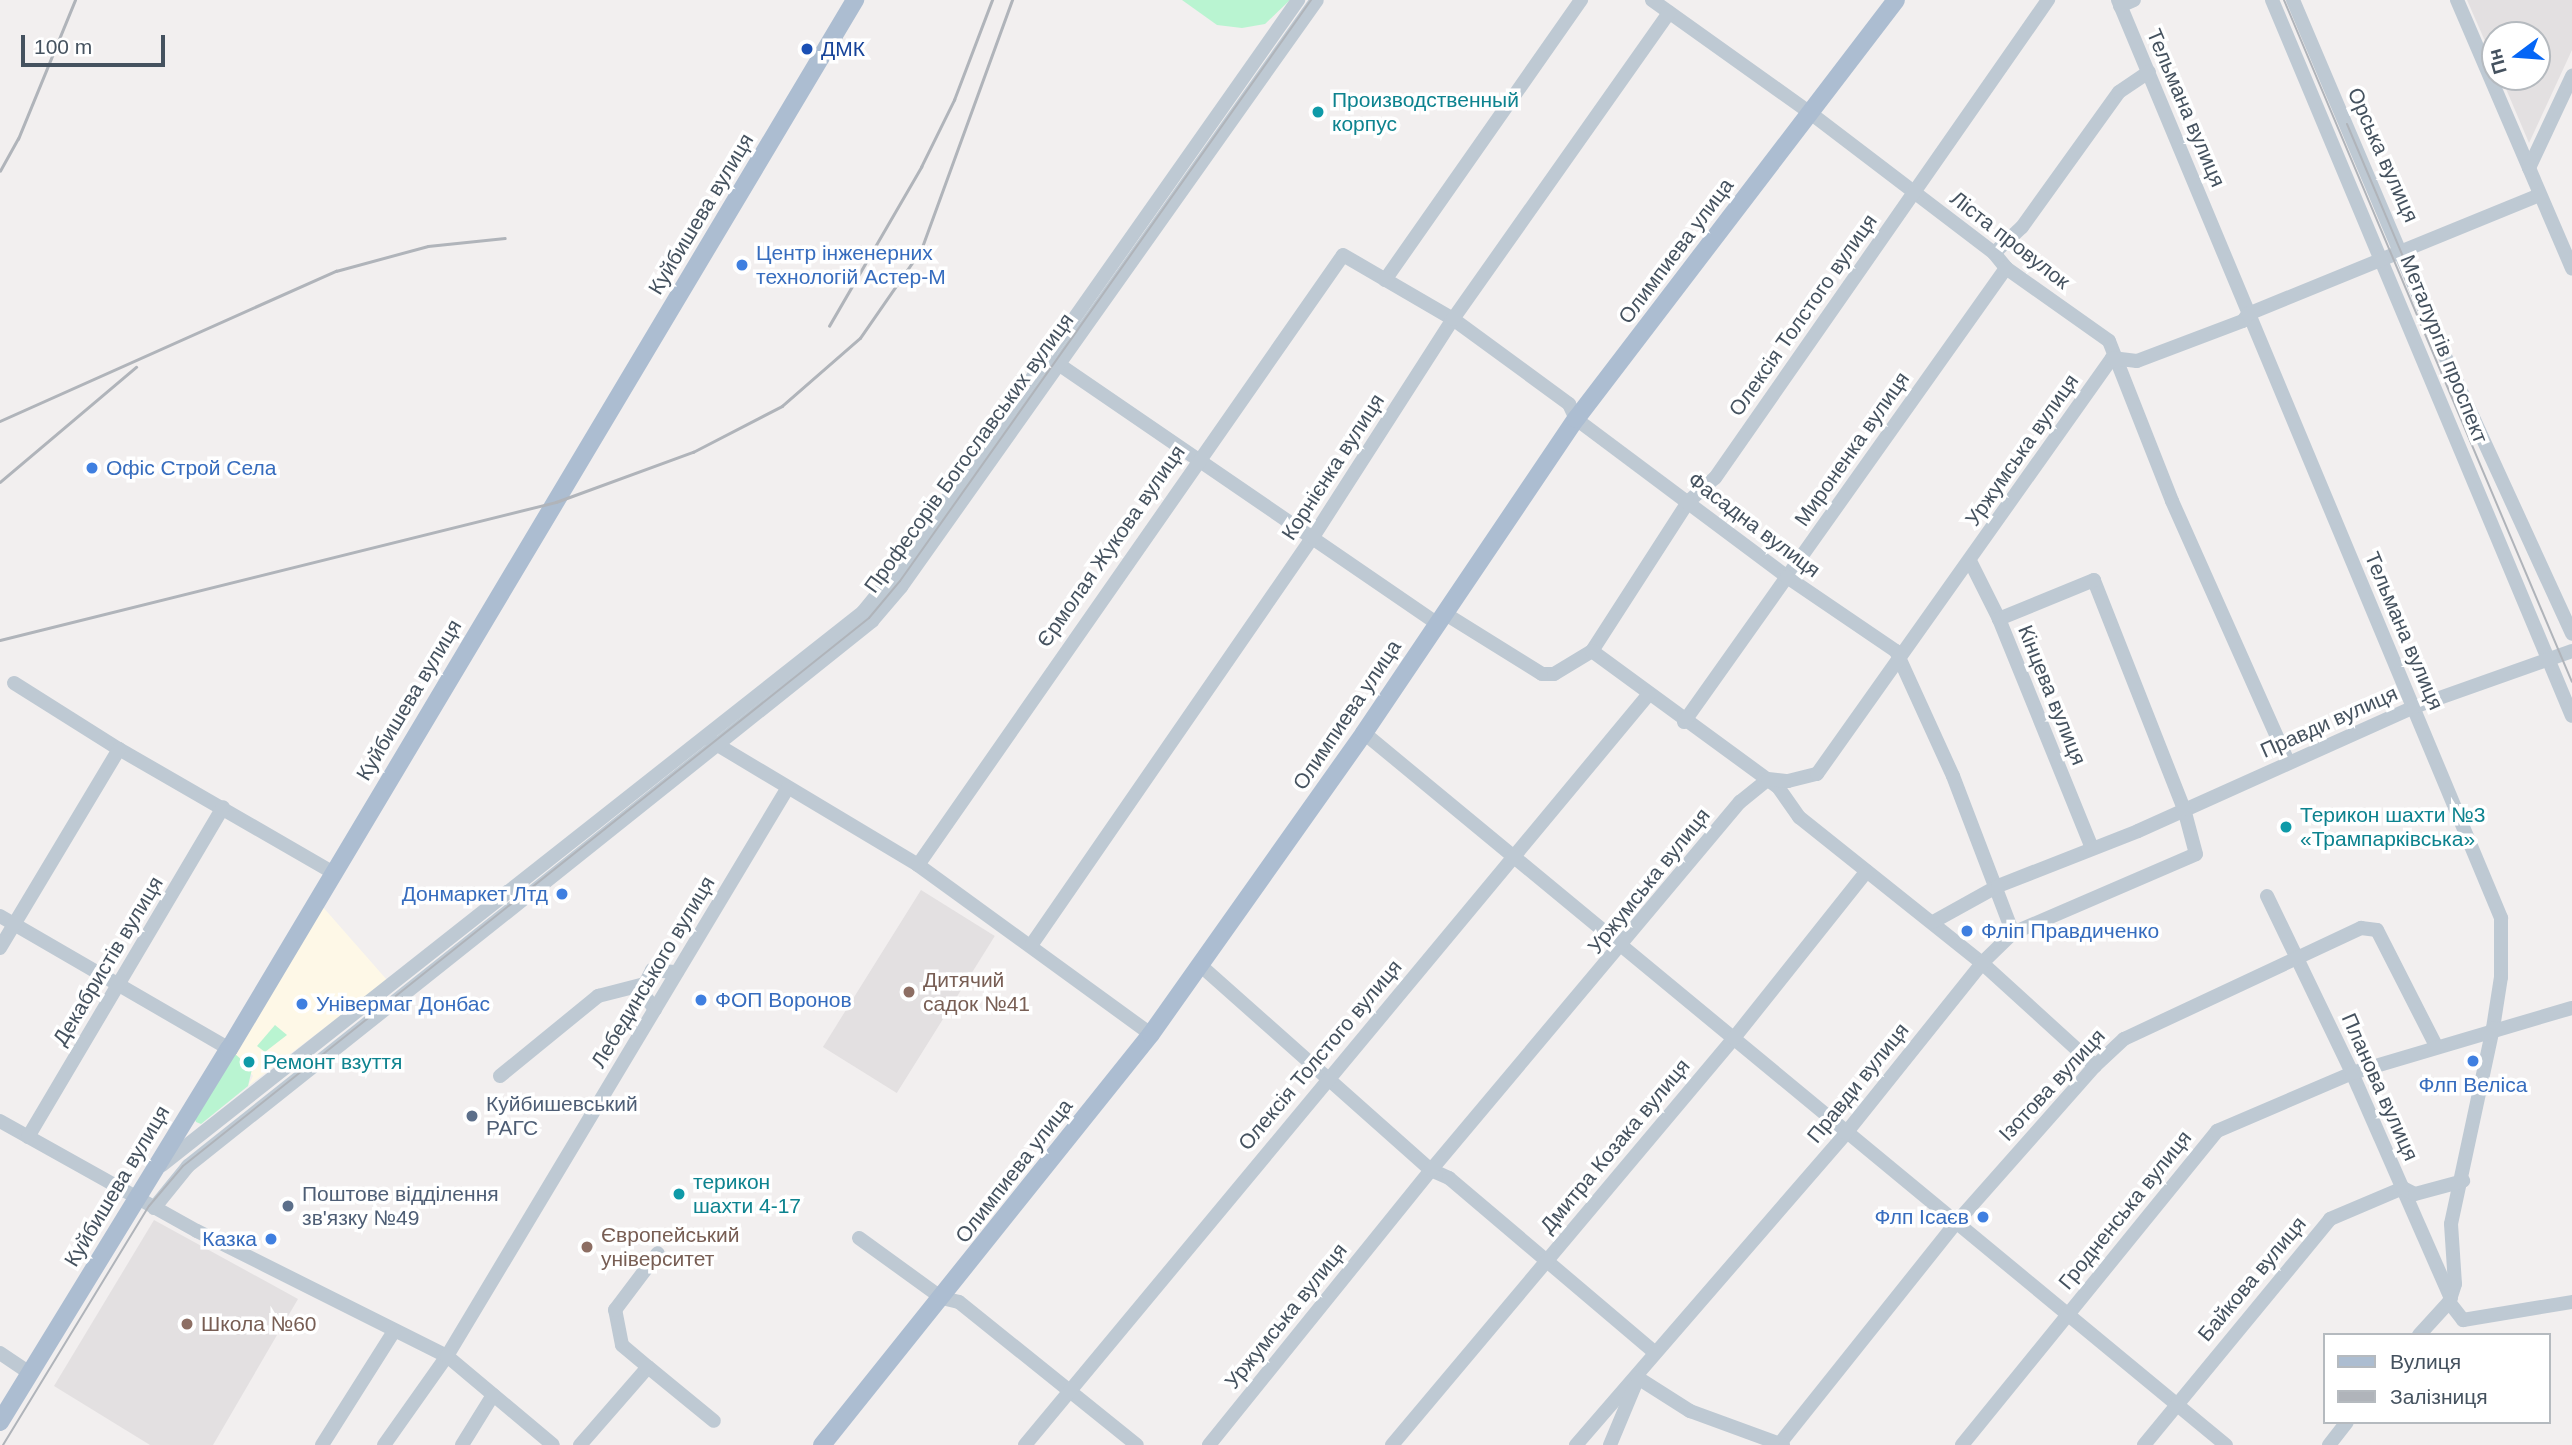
<!DOCTYPE html>
<meta charset="utf-8">
<style>
body{margin:0}
#map{position:relative;width:2572px;height:1445px;overflow:hidden;background:#f2efef;font-family:Arial,sans-serif}
div>[style]{position:absolute}
[style*='--x']{left:calc(var(--x)*1px);top:calc(var(--y)*1px);width:calc(var(--w)*1px);rotate:calc(var(--a)*1deg)}
.commercial>*{inset:0;background:#fef8e7}
.education>*{inset:0;background:#e3e0e1;transform-origin:0 0}
.green>*{inset:0;background:#b9f4d1}
.minor>*{height:14px;margin:-7px;padding:0 7px;transform-origin:7px;border-radius:7px;background:#bec9d3}
.major>*{height:18px;margin:-9px;padding:0 9px;transform-origin:9px;border-radius:9px;background:#acbdd1}
.tram>*{height:2px;margin:-1px;padding:0 1px;transform-origin:1px;border-radius:1px;background:#b0b4ba}
.rail>*{height:2.5px;margin:-1.25px;padding:0 1.25px;transform-origin:1.25px;border-radius:1.25px;background:#b0b4ba}
.dots>*{width:19px;height:19px;translate:-50% -50%;box-sizing:border-box;border:4px solid #fff;border-radius:50%}
span{translate:-50% -50%;white-space:nowrap;text-align:center;line-height:1.15;-webkit-text-stroke:7px #fff;paint-order:stroke}
.transit-label{font-size:21px;color:#164399}
.left{translate:0 -50%;text-align:left}
.culture-label{font-size:21px;color:#0d838f}
.street-label{font-size:21px;color:#45525f}
.shop-label{font-size:21px;color:#366cbe}
.right{translate:-100% -50%;text-align:right}
.education-label{font-size:21px;color:#785e54}
.service-label{font-size:21px;color:#4e5e75}
.legend{position:absolute;left:2323px;top:1333px;width:228px;height:91px;box-sizing:border-box;background:#fff;border:2px solid #b5babf;margin:0;padding:9px 12px;list-style:none;font-size:21px;color:#45525f}
.legend li{display:flex;align-items:center;gap:14px;height:35px}
.legend b{width:35px;border:2px solid #b5babf}
.north{position:absolute;left:2481px;top:21px;width:70px;height:70px;box-sizing:border-box;background:#fff;border:2px solid #b5babf;border-radius:50%;rotate:254deg;font-size:19px;font-weight:700;line-height:28px;text-align:center;color:#45525f}
.north::after{content:'';display:block;margin:auto;width:24px;height:32px;background:#0566f6;clip-path:polygon(50% 0,100% 100%,50% 72%,0 100%)}
.scale{position:absolute;left:21px;top:35px;width:144px;height:32px;box-sizing:border-box;border:4px solid #45525f;border-top:0;padding-left:9px;font-size:21px;line-height:24px;white-space:nowrap;color:#45525f;-webkit-text-stroke:5px #fff;paint-order:stroke}
</style>
<div id="map">
<div class="commercial">
<div style="clip-path:polygon(322px 906px,387px 980px,248px 1086px,253px 1076px,234px 1053px)"></div>
</div>
<div class="education">
<div style="clip-path:polygon(2467px 0,2572px 0,2572px 50px,2529px 143px,2501px 77px,2537px 77px,2537px 35px,2495px 35px,2495px 64px)"></div>
<div style="left:921px;top:890px;width:87px;height:185px;rotate:32deg"></div>
<div style="clip-path:polygon(154px 1220px,298px 1299px,213px 1445px,150px 1445px,54px 1386px)"></div>
</div>
<div class="green">
<div style="clip-path:polygon(1182px 0,1290px 0,1265px 24px,1242px 28px,1217px 25px)"></div>
<div style="clip-path:polygon(275px 1025px,287px 1035px,265px 1052px,257px 1046px)"></div>
<div style="clip-path:polygon(234px 1053px,252px 1069px,248px 1086px,201px 1124px,196px 1122px,194px 1117px)"></div>
</div>
<div class="minor">
<div style="--x:1652;--y:0;--w:193;--a:35.5"></div>
<div style="--x:1809;--y:112;--w:233;--a:37.3"></div>
<div style="--x:1994;--y:253;--w:19;--a:51"></div>
<div style="--x:2006;--y:268;--w:126;--a:35.3"></div>
<div style="--x:2109;--y:341;--w:172;--a:68.5"></div>
<div style="--x:2172;--y:501;--w:286;--a:66"></div>
<div style="--x:2118;--y:0;--w:995;--a:67.35"></div>
<div style="--x:2501;--y:918;--w:59;--a:90"></div>
<div style="--x:2501;--y:977;--w:52;--a:98.9"></div>
<div style="--x:2493;--y:1028;--w:200;--a:102.1"></div>
<div style="--x:2451;--y:1224;--w:60;--a:86.2"></div>
<div style="--x:2455;--y:1284;--w:19;--a:108"></div>
<div style="--x:2272;--y:0;--w:776;--a:67.27"></div>
<div style="--x:2293;--y:0;--w:358;--a:67"></div>
<div style="--x:2433;--y:330;--w:334;--a:65.4"></div>
<div style="--x:2457;--y:0;--w:292;--a:66.8"></div>
<div style="--x:2120;--y:6;--w:15;--a:-23"></div>
<div style="--x:2529;--y:168;--w:102;--a:-64.9"></div>
<div style="--x:1994;--y:253;--w:38;--a:-43"></div>
<div style="--x:2022;--y:227;--w:166;--a:-54.3"></div>
<div style="--x:2119;--y:92;--w:36;--a:-34"></div>
<div style="--x:1385;--y:280;--w:342;--a:-55"></div>
<div style="--x:1051;--y:359;--w:468;--a:34.4"></div>
<div style="--x:1970;--y:561;--w:65;--a:63.4"></div>
<div style="--x:1999;--y:619;--w:245;--a:67.9"></div>
<div style="--x:1444;--y:613;--w:115;--a:31.9"></div>
<div style="--x:1542;--y:674;--w:12;--a:0"></div>
<div style="--x:1554;--y:674;--w:44;--a:-31.2"></div>
<div style="--x:1592;--y:651;--w:177;--a:-57.2"></div>
<div style="--x:1688;--y:502;--w:36;--a:-42"></div>
<div style="--x:1715;--y:478;--w:583;--a:-55.14"></div>
<div style="--x:1592;--y:651;--w:230;--a:36.2"></div>
<div style="--x:1778;--y:787;--w:37;--a:55"></div>
<div style="--x:1799;--y:817;--w:234;--a:38.6"></div>
<div style="--x:1982;--y:963;--w:153;--a:42.3"></div>
<div style="--x:14;--y:683;--w:124;--a:32.2"></div>
<div style="--x:119;--y:749;--w:246;--a:30"></div>
<div style="--x:1684;--y:722;--w:557;--a:-54.65"></div>
<div style="--x:1364;--y:733;--w:1118;--a:39.56"></div>
<div style="--x:711;--y:741;--w:241;--a:30.9"></div>
<div style="--x:918;--y:865;--w:288;--a:36"></div>
<div style="--x:918;--y:865;--w:743;--a:-55.13"></div>
<div style="--x:1343;--y:255;--w:127;--a:30.2"></div>
<div style="--x:1453;--y:319;--w:144;--a:36.2"></div>
<div style="--x:1569;--y:404;--w:17;--a:65"></div>
<div style="--x:1576;--y:419;--w:264;--a:36.8"></div>
<div style="--x:1787;--y:577;--w:132;--a:34.2"></div>
<div style="--x:1896;--y:651;--w:137;--a:65.5"></div>
<div style="--x:1953;--y:776;--w:168;--a:69.1"></div>
<div style="--x:507;--y:892;--w:22;--a:8"></div>
<div style="--x:529;--y:895;--w:439;--a:-38.6"></div>
<div style="--x:872;--y:621;--w:45;--a:-49.5"></div>
<div style="--x:901;--y:587;--w:719;--a:-54.68"></div>
<div style="--x:2267;--y:896;--w:196;--a:64.3"></div>
<div style="--x:2352;--y:1073;--w:246;--a:66.3"></div>
<div style="--x:0;--y:916;--w:265;--a:30.1"></div>
<div style="--x:1933;--y:922;--w:74;--a:-29"></div>
<div style="--x:1998;--y:886;--w:150;--a:-21.4"></div>
<div style="--x:2138;--y:831;--w:303;--a:-24.2"></div>
<div style="--x:2414;--y:707;--w:168;--a:-19.5"></div>
<div style="--x:1032;--y:944;--w:495;--a:-55.4"></div>
<div style="--x:1313;--y:537;--w:259;--a:-57.3"></div>
<div style="--x:1453;--y:319;--w:375;--a:-54.8"></div>
<div style="--x:0;--y:948;--w:232;--a:-59.1"></div>
<div style="--x:1200;--y:965;--w:309;--a:41.6"></div>
<div style="--x:1431;--y:1170;--w:20;--a:24"></div>
<div style="--x:1449;--y:1178;--w:270;--a:40.3"></div>
<div style="--x:645;--y:984;--w:16;--a:-63"></div>
<div style="--x:652;--y:970;--w:25;--a:5"></div>
<div style="--x:500;--y:1076;--w:127;--a:-39.2"></div>
<div style="--x:598;--y:996;--w:49;--a:-14.3"></div>
<div style="--x:645;--y:984;--w:11;--a:95"></div>
<div style="--x:644;--y:995;--w:18;--a:52"></div>
<div style="--x:0;--y:1121;--w:226;--a:29.2"></div>
<div style="--x:197;--y:1231;--w:280;--a:26.6"></div>
<div style="--x:447;--y:1356;--w:138;--a:40"></div>
<div style="--x:28;--y:1137;--w:383;--a:-59.4"></div>
<div style="--x:162;--y:1165;--w:893;--a:-38.27"></div>
<div style="--x:863;--y:612;--w:55;--a:-50.9"></div>
<div style="--x:898;--y:569;--w:696;--a:-54.89"></div>
<div style="--x:154;--y:1208;--w:54;--a:-51"></div>
<div style="--x:188;--y:1166;--w:436;--a:-38.5"></div>
<div style="--x:859;--y:1238;--w:102;--a:35.9"></div>
<div style="--x:942;--y:1298;--w:17;--a:13"></div>
<div style="--x:959;--y:1302;--w:228;--a:38.8"></div>
<div style="--x:2419;--y:1335;--w:45;--a:-47.7"></div>
<div style="--x:2449;--y:1302;--w:23;--a:52"></div>
<div style="--x:2463;--y:1320;--w:110;--a:-9.4"></div>
<div style="--x:0;--y:1353;--w:36;--a:34"></div>
<div style="--x:648;--y:1367;--w:85;--a:39.3"></div>
<div style="--x:1781;--y:1442;--w:280;--a:-51.4"></div>
<div style="--x:1956;--y:1223;--w:210;--a:-48.5"></div>
<div style="--x:2095;--y:1066;--w:40;--a:-43"></div>
<div style="--x:2124;--y:1039;--w:262;--a:-25.1"></div>
<div style="--x:2361;--y:928;--w:16;--a:7"></div>
<div style="--x:2377;--y:930;--w:128;--a:63"></div>
<div style="--x:322;--y:1445;--w:135;--a:-57.7"></div>
<div style="--x:384;--y:1445;--w:109;--a:-54.7"></div>
<div style="--x:447;--y:1356;--w:661;--a:-59.05"></div>
<div style="--x:462;--y:1445;--w:59;--a:-58.2"></div>
<div style="--x:580;--y:1445;--w:103;--a:-48.9"></div>
<div style="--x:648;--y:1367;--w:34;--a:-140"></div>
<div style="--x:622;--y:1345;--w:36;--a:-101"></div>
<div style="--x:615;--y:1310;--w:71;--a:-53"></div>
<div style="--x:1025;--y:1445;--w:976;--a:-50.28"></div>
<div style="--x:1209;--y:1445;--w:353;--a:-51.1"></div>
<div style="--x:1431;--y:1170;--w:481;--a:-50"></div>
<div style="--x:1740;--y:802;--w:36;--a:-39"></div>
<div style="--x:1768;--y:779;--w:20;--a:6"></div>
<div style="--x:1788;--y:781;--w:30;--a:-14"></div>
<div style="--x:1817;--y:774;--w:510;--a:-54.66"></div>
<div style="--x:2112;--y:358;--w:25;--a:7"></div>
<div style="--x:2137;--y:361;--w:113;--a:-20.7"></div>
<div style="--x:2243;--y:321;--w:9;--a:-54"></div>
<div style="--x:2248;--y:314;--w:315;--a:-22.2"></div>
<div style="--x:1392;--y:1445;--w:532;--a:-49.96"></div>
<div style="--x:1734;--y:1038;--w:213;--a:-51.5"></div>
<div style="--x:1576;--y:1445;--w:413;--a:-49.1"></div>
<div style="--x:1846;--y:1133;--w:218;--a:-51.3"></div>
<div style="--x:1982;--y:963;--w:43;--a:-44.1"></div>
<div style="--x:2013;--y:933;--w:199;--a:-23.3"></div>
<div style="--x:2196;--y:854;--w:47;--a:-104.9"></div>
<div style="--x:2184;--y:809;--w:246;--a:-111.5"></div>
<div style="--x:2094;--y:580;--w:103;--a:157.7"></div>
<div style="--x:1610;--y:1445;--w:73;--a:-67.3"></div>
<div style="--x:1638;--y:1378;--w:62;--a:32.4"></div>
<div style="--x:1690;--y:1411;--w:99;--a:20.1"></div>
<div style="--x:1962;--y:1445;--w:405;--a:-50.9"></div>
<div style="--x:2217;--y:1131;--w:147;--a:-23.2"></div>
<div style="--x:2352;--y:1073;--w:229;--a:-16.5"></div>
<div style="--x:2144;--y:1445;--w:293;--a:-50.5"></div>
<div style="--x:2330;--y:1219;--w:79;--a:-23"></div>
<div style="--x:2403;--y:1188;--w:13;--a:27"></div>
<div style="--x:2415;--y:1194;--w:50;--a:-15.2"></div>
<div style="--x:2329;--y:1445;--w:29;--a:-52"></div>
</div>
<div class="major">
<div style="--x:0;--y:1422;--w:438;--a:-58.5"></div>
<div style="--x:229;--y:1049;--w:1222;--a:-59.17"></div>
<div style="--x:822;--y:1445;--w:526;--a:-51.32"></div>
<div style="--x:1151;--y:1034;--w:369;--a:-54.7"></div>
<div style="--x:1364;--y:733;--w:379;--a:-56"></div>
<div style="--x:1576;--y:419;--w:527;--a:-52.63"></div>
</div>
<div class="tram">
<div style="--x:2284;--y:0;--w:740;--a:67.11"></div>
<div style="--x:2347;--y:124;--w:259;--a:67.1"></div>
<div style="--x:3;--y:1445;--w:280;--a:-58.6"></div>
<div style="--x:149;--y:1206;--w:52;--a:-49.6"></div>
<div style="--x:183;--y:1166;--w:878;--a:-38.62"></div>
<div style="--x:869;--y:618;--w:48;--a:-50"></div>
<div style="--x:900;--y:581;--w:712;--a:-54.72"></div>
</div>
<div class="rail">
<div style="--x:0;--y:171;--w:37;--a:-61"></div>
<div style="--x:18;--y:139;--w:150;--a:-67.7"></div>
<div style="--x:829;--y:326;--w:184;--a:-59.9"></div>
<div style="--x:921;--y:167;--w:75;--a:-63.8"></div>
<div style="--x:954;--y:100;--w:107;--a:-69.2"></div>
<div style="--x:0;--y:421;--w:368;--a:-24.1"></div>
<div style="--x:336;--y:271;--w:95;--a:-15.2"></div>
<div style="--x:428;--y:246;--w:77;--a:-5.9"></div>
<div style="--x:0;--y:482;--w:178;--a:-40.2"></div>
<div style="--x:0;--y:640;--w:573;--a:-13.94"></div>
<div style="--x:556;--y:502;--w:146;--a:-20.1"></div>
<div style="--x:693;--y:452;--w:100;--a:-27.3"></div>
<div style="--x:782;--y:406;--w:103;--a:-41.1"></div>
<div style="--x:860;--y:338;--w:107;--a:-55.3"></div>
<div style="--x:921;--y:250;--w:266;--a:-70"></div>
</div>
<div class="dots">
<div style="left:807px;top:49px;background:#1a4fb4"></div>
<div style="left:1318px;top:112px;background:#0f9aa8"></div>
<div style="left:742px;top:265px;background:#3f7fe0"></div>
<div style="left:92px;top:468px;background:#3f7fe0"></div>
<div style="left:2286px;top:827px;background:#0f9aa8"></div>
<div style="left:562px;top:894px;background:#3f7fe0"></div>
<div style="left:1967px;top:931px;background:#3f7fe0"></div>
<div style="left:909px;top:992px;background:#8d6e63"></div>
<div style="left:701px;top:1000px;background:#3f7fe0"></div>
<div style="left:302px;top:1004px;background:#3f7fe0"></div>
<div style="left:2473px;top:1061px;background:#3f7fe0"></div>
<div style="left:249px;top:1062px;background:#0f9aa8"></div>
<div style="left:472px;top:1116px;background:#5c6f8a"></div>
<div style="left:679px;top:1194px;background:#0f9aa8"></div>
<div style="left:288px;top:1206px;background:#5c6f8a"></div>
<div style="left:1983px;top:1217px;background:#3f7fe0"></div>
<div style="left:271px;top:1239px;background:#3f7fe0"></div>
<div style="left:587px;top:1247px;background:#8d6e63"></div>
<div style="left:187px;top:1324px;background:#8d6e63"></div>
</div>
<div class="transit-label">
<span class="left" style="left:821px;top:49px">ДМК</span>
</div>
<div class="culture-label">
<span class="left" style="left:1332px;top:112px">Производственный<br>корпус</span>
<span class="left" style="left:2300px;top:827px">Терикон шахти №3<br>«Трампарківська»</span>
<span class="left" style="left:263px;top:1062px">Ремонт взуття</span>
<span class="left" style="left:693px;top:1194px">терикон<br>шахти 4-17</span>
</div>
<div class="street-label">
<span style="left:2186px;top:108px;rotate:67deg">Тельмана вулиця</span>
<span style="left:2383px;top:155px;rotate:66deg">Орська вулиця</span>
<span style="left:701px;top:214px;rotate:-59deg">Куйбишева вулиця</span>
<span style="left:2010px;top:240px;rotate:38deg">Ліста провулок</span>
<span style="left:1676px;top:251px;rotate:-53deg">Олимпиева улица</span>
<span style="left:1803px;top:315px;rotate:-55deg">Олексія Толстого вулиця</span>
<span style="left:2444px;top:349px;rotate:68deg">Металургів проспект</span>
<span style="left:1852px;top:449px;rotate:-55deg">Мироненка вулиця</span>
<span style="left:2022px;top:450px;rotate:-55deg">Уржумська вулиця</span>
<span style="left:969px;top:453px;rotate:-54deg">Професорів Богославських вулиця</span>
<span style="left:1333px;top:467px;rotate:-57deg">Корнієнка вулиця</span>
<span style="left:1754px;top:525px;rotate:37deg">Фасадна вулиця</span>
<span style="left:1111px;top:546px;rotate:-55deg">Єрмолая Жукова вулиця</span>
<span style="left:2404px;top:631px;rotate:67deg">Тельмана вулиця</span>
<span style="left:2052px;top:695px;rotate:68deg">Кінцева вулиця</span>
<span style="left:409px;top:700px;rotate:-59deg">Куйбишева вулиця</span>
<span style="left:1347px;top:715px;rotate:-56deg">Олимпиева улица</span>
<span style="left:2329px;top:722px;rotate:-24deg">Правди вулиця</span>
<span style="left:1649px;top:881px;rotate:-51deg">Уржумська вулиця</span>
<span style="left:108px;top:961px;rotate:-59deg">Декабристів вулиця</span>
<span style="left:653px;top:972px;rotate:-59deg">Лебединського вулиця</span>
<span style="left:1320px;top:1055px;rotate:-50deg">Олексія Толстого вулиця</span>
<span style="left:1858px;top:1083px;rotate:-51deg">Правди вулиця</span>
<span style="left:2052px;top:1085px;rotate:-47deg">Ізотова вулиця</span>
<span style="left:2380px;top:1087px;rotate:66deg">Планова вулиця</span>
<span style="left:1615px;top:1146px;rotate:-50deg">Дмитра Козака вулиця</span>
<span style="left:1014px;top:1171px;rotate:-52deg">Олимпиева улица</span>
<span style="left:117px;top:1186px;rotate:-59deg">Куйбишева вулиця</span>
<span style="left:2125px;top:1210px;rotate:-51deg">Гродненська вулиця</span>
<span style="left:2252px;top:1279px;rotate:-50deg">Байкова вулиця</span>
<span style="left:1286px;top:1316px;rotate:-51deg">Уржумська вулиця</span>
</div>
<div class="shop-label">
<span class="left" style="left:756px;top:265px">Центр інженерних<br>технологій Астер-М</span>
<span class="left" style="left:106px;top:468px">Офіс Строй Села</span>
<span class="right" style="left:548px;top:894px">Донмаркет Лтд</span>
<span class="left" style="left:1981px;top:931px">Фліп Правдиченко</span>
<span class="left" style="left:715px;top:1000px">ФОП Воронов</span>
<span class="left" style="left:316px;top:1004px">Універмаг Донбас</span>
<span style="left:2473px;top:1085px">Флп Веліса</span>
<span class="right" style="left:1969px;top:1217px">Флп Ісаєв</span>
<span class="right" style="left:257px;top:1239px">Казка</span>
</div>
<div class="education-label">
<span class="left" style="left:923px;top:992px">Дитячий<br>садок №41</span>
<span class="left" style="left:601px;top:1247px">Європейський<br>університет</span>
<span class="left" style="left:201px;top:1324px">Школа №60</span>
</div>
<div class="service-label">
<span class="left" style="left:486px;top:1116px">Куйбишевський<br>РАГС</span>
<span class="left" style="left:302px;top:1206px">Поштове відділення<br>зв'язку №49</span>
</div>
<ul class="legend">
<li><b style="height:9px;background:#acbdd1"></b>Вулиця</li>
<li><b style="height:9px;background:#b0b4ba"></b>Залізниця</li>
</ul>
<div class="north">Пн</div>
<div class="scale">100 m</div>
</div>
